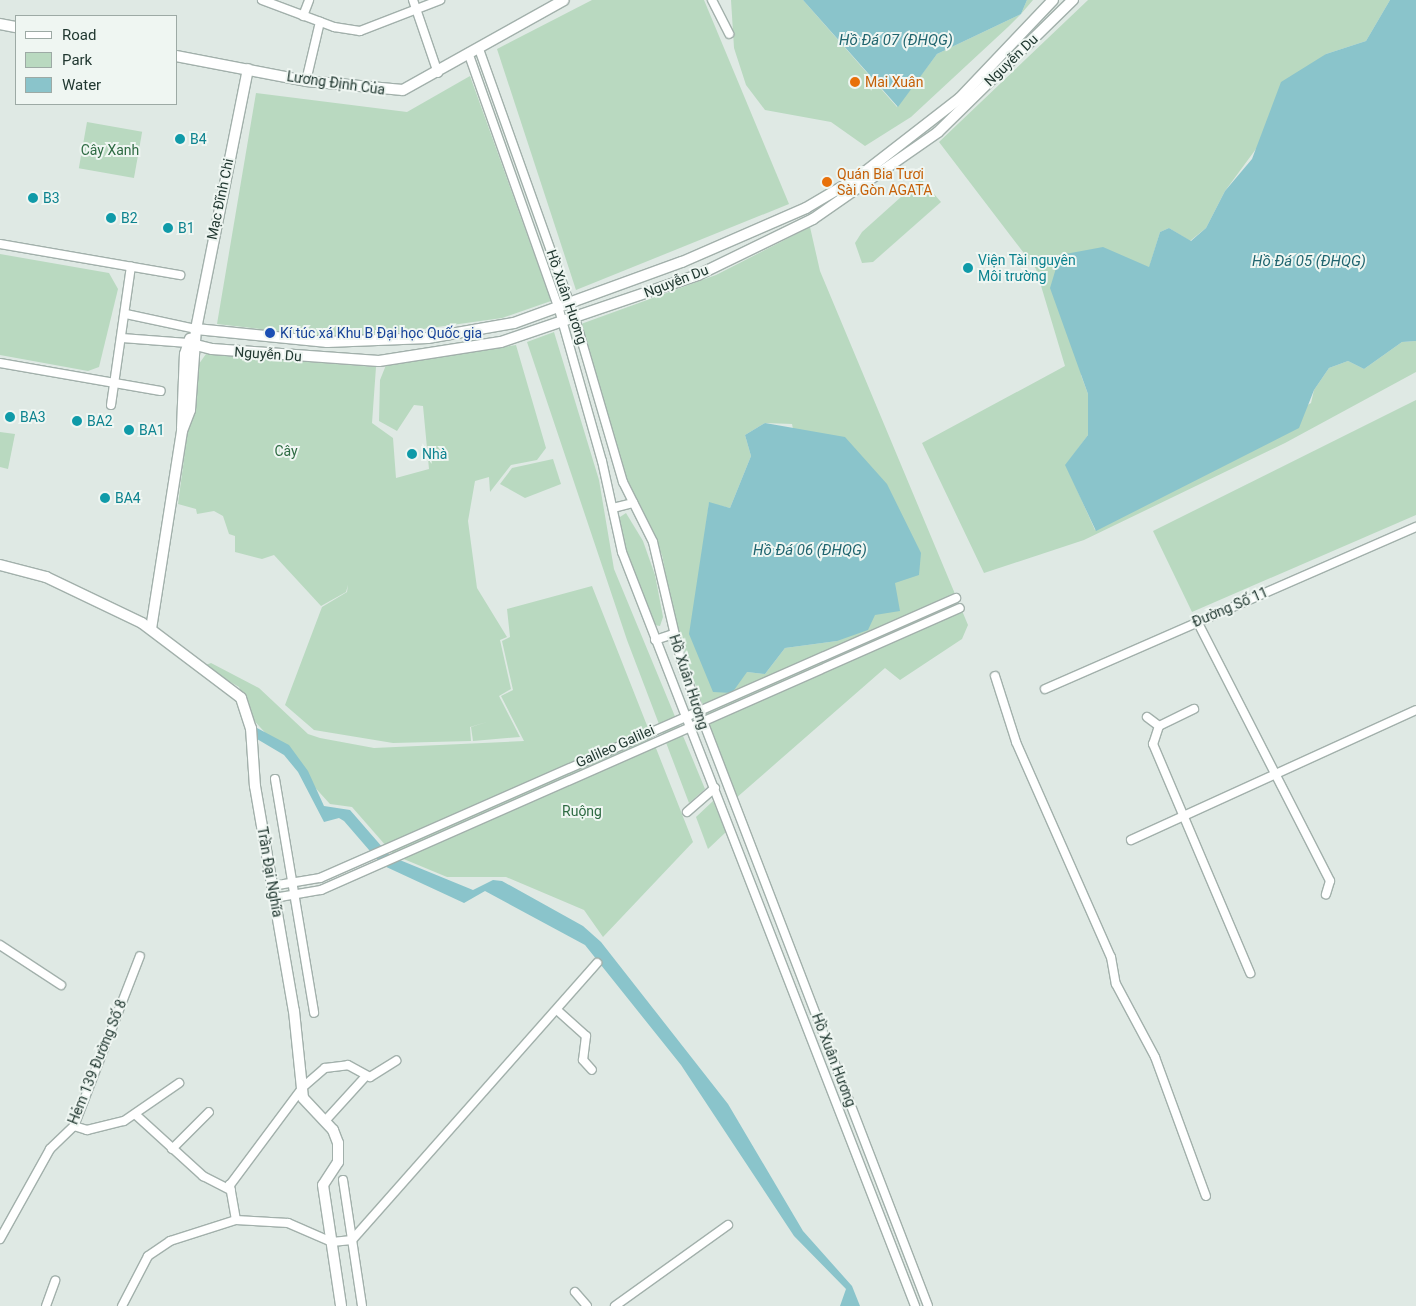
<!DOCTYPE html>
<meta charset="utf-8">
<style>
body{margin:0}
#map{position:relative;width:1416px;height:1306px;overflow:hidden;background:#dfe9e4;font-family:Roboto,sans-serif}
div>[style]{position:absolute}
[style*='--x']{left:calc(var(--x)*1px);top:calc(var(--y)*1px);width:calc(var(--w)*1px);rotate:calc(var(--a)*1deg)}
.green>*{inset:0;background:#b9d9c0;transform-origin:0 0}
.water>*{inset:0;background:#8ac4cb}
.roads{filter:drop-shadow(1px 0 #a2b0ab) drop-shadow(-1px 0 #a2b0ab) drop-shadow(0 1px #a2b0ab) drop-shadow(0 -1px #a2b0ab)}
.minor>*{height:8px;margin:-4px;padding:0 4px;transform-origin:4px;border-radius:4px;background:#fff}
.tertiary>*{height:10px;margin:-5px;padding:0 5px;transform-origin:5px;border-radius:5px;background:#fff}
.dots>*{width:14px;height:14px;translate:-50% -50%;box-sizing:border-box;border:2px solid #eff6f2;border-radius:50%}
span{translate:-50% -50%;white-space:nowrap;text-align:center;line-height:1.15;-webkit-text-stroke:4px #eff6f2;paint-order:stroke}
.street-label{font-size:14px;color:#213831}
.food-label{font-size:14px;color:#c56008}
.left{translate:0 -50%;text-align:left}
.culture-label{font-size:14px;color:#0d838f}
.park-label{font-size:14px;color:#2e6b43}
.transit-label{font-size:14px;color:#164399}
.water-label{font-size:15px;color:#20656f;font-style:italic}
.legend{position:absolute;left:15px;top:15px;width:162px;height:90px;box-sizing:border-box;background:#eff6f2;border:1px solid #9daaa5;margin:0;padding:6px 9px;list-style:none;font-size:15px;color:#213831}
.legend li{display:flex;align-items:center;gap:10px;height:25px}
.legend b{width:25px;border:1px solid #9daaa5}
</style>
<div id="map">
<div class="green">
<div style="clip-path:polygon(592px 0,704px 0,789px 204px,576px 290px,497px 49px)"></div>
<div style="clip-path:polygon(731px 0,803px 0,897px 107px,937px 54px,1021px 14px,1027px 0,1033px 0,1021px 14px,1008px 27px,911px 117px,865px 146px,831px 122px,765px 110px,746px 85px,734px 48px)"></div>
<div style="clip-path:polygon(1088px 0,1390px 0,1366px 41px,1326px 54px,1225px 191px,1206px 228px,1190px 241px,1169px 228px,1160px 232px,1149px 268px,1136px 262px,1081px 375px,1088px 394px,1088px 435px,1066px 465px,1095px 530px,1311px 403px,1314px 390px,1329px 368px,1348px 361px,1364px 369px,1402px 342px,1416px 341px,1416px 372px,1285px 443px,1084px 540px,984px 573px,922px 443px,1065px 366px,1036px 269px,939px 142px)"></div>
<div style="clip-path:polygon(470px 76px,551px 301px,502px 318px,380px 335px,329px 337px,217px 324px,256px 93px,407px 112px)"></div>
<div style="left:87px;top:122px;width:56px;height:47px;rotate:10deg"></div>
<div style="clip-path:polygon(921px 179px,941px 202px,873px 262px,862px 263px,855px 243px,862px 232px)"></div>
<div style="clip-path:polygon(evenodd,810px 227px,820px 271px,968px 625px,962px 639px,900px 680px,885px 668px,735px 799px,676px 629px,662px 555px,628px 492px,578px 332px,581px 324px,716px 275px,810px 227px,765px 423px,792px 424px,837px 641px,785px 648px,765px 674px,747px 672px,701px 566px,709px 503px,730px 508px,751px 456px,745px 435px,765px 423px)"></div>
<div style="clip-path:polygon(0 254px,109px 273px,118px 289px,99px 367px,88px 371px,0 355px)"></div>
<div style="clip-path:polygon(554px 332px,599px 480px,614px 569px,705px 789px,689px 803px,627px 640px,527px 342px)"></div>
<div style="clip-path:polygon(516px 345px,546px 448px,537px 460px,511px 465px,490px 492px,489px 477px,475px 481px,468px 521px,477px 588px,507px 637px,500px 640px,511px 689px,499px 696px,520px 737px,473px 741px,471px 727px,487px 722px,470px 727px,471px 741px,393px 743px,314px 730px,285px 705px,322px 607px,347px 592px,348px 585px,346px 592px,321px 606px,274px 555px,262px 559px,235px 552px,235px 536px,229px 534px,223px 516px,214px 511px,197px 514px,196px 509px,178px 504px,196px 368px,206px 354px,376px 367px,372px 423px,393px 438px,396px 478px,429px 469px,423px 406px,414px 405px,397px 431px,379px 421px,380px 380px,386px 365px)"></div>
<div style="clip-path:polygon(1416px 400px,1416px 515px,1192px 612px,1153px 531px)"></div>
<div style="clip-path:polygon(0 432px,15px 434px,8px 469px,0 467px)"></div>
<div style="clip-path:polygon(553px 459px,561px 484px,525px 498px,500px 484px,512px 468px)"></div>
<div style="clip-path:polygon(626px 513px,643px 541px,655px 575px,663px 617px,660px 626px,654px 625px,625px 553px,617px 519px)"></div>
<div style="clip-path:polygon(592px 586px,693px 842px,603px 937px,584px 910px,506px 877px,447px 877px,394px 855px,352px 807px,330px 804px,250px 716px,239px 687px,203px 666px,211px 663px,259px 688px,308px 734px,320px 738px,374px 748px,524px 741px,501px 696px,513px 690px,502px 641px,510px 637px,507px 609px)"></div>
<div style="clip-path:polygon(713px 801px,726px 832px,708px 849px,696px 817px)"></div>
</div>
<div class="water">
<div style="clip-path:polygon(803px 0,1027px 0,1021px 14px,937px 54px,898px 107px)"></div>
<div style="clip-path:polygon(1390px 0,1416px 0,1416px 341px,1402px 342px,1364px 369px,1348px 361px,1329px 368px,1314px 390px,1299px 428px,1096px 531px,1065px 465px,1088px 435px,1088px 394px,1050px 288px,1060px 255px,1103px 247px,1149px 267px,1160px 232px,1169px 228px,1191px 241px,1206px 228px,1225px 191px,1252px 159px,1281px 82px,1326px 54px,1366px 41px)"></div>
<div style="clip-path:polygon(765px 423px,845px 437px,887px 484px,921px 553px,919px 575px,895px 583px,900px 611px,875px 615px,868px 630px,837px 641px,785px 648px,765px 674px,747px 672px,732px 693px,713px 692px,689px 634px,709px 502px,730px 508px,751px 456px,745px 435px)"></div>
<div style="clip-path:polygon(257px 728px,289px 745px,308px 771px,324px 806px,350px 810px,390px 856px,473px 890px,493px 880px,502px 881px,583px 926px,601px 942px,728px 1104px,803px 1231px,852px 1286px,860px 1306px,840px 1306px,846px 1289px,794px 1236px,681px 1065px,585px 945px,485px 891px,464px 903px,382px 865px,344px 821px,339px 818px,324px 822px,298px 772px,284px 755px,257px 739px)"></div>
</div>
<div class="roads">
<div class="minor">
<div style="--x:262;--y:0;--w:77;--a:20.6"></div>
<div style="--x:334;--y:27;--w:26;--a:9"></div>
<div style="--x:360;--y:31;--w:86;--a:-21.2"></div>
<div style="--x:413;--y:0;--w:77;--a:71.1"></div>
<div style="--x:712;--y:0;--w:38;--a:63"></div>
<div style="--x:303;--y:16;--w:17;--a:-69"></div>
<div style="--x:479;--y:49;--w:286;--a:70.4"></div>
<div style="--x:575;--y:318;--w:171;--a:73.7"></div>
<div style="--x:623;--y:482;--w:67;--a:63.4"></div>
<div style="--x:653;--y:542;--w:130;--a:76.7"></div>
<div style="--x:683;--y:669;--w:682;--a:68.96"></div>
<div style="--x:469;--y:55;--w:266;--a:70.5"></div>
<div style="--x:558;--y:306;--w:161;--a:74.2"></div>
<div style="--x:602;--y:461;--w:93;--a:77.6"></div>
<div style="--x:622;--y:552;--w:809;--a:68.76"></div>
<div style="--x:306;--y:81;--w:61;--a:-76.7"></div>
<div style="--x:0;--y:244;--w:183;--a:9.8"></div>
<div style="--x:126;--y:314;--w:72;--a:12.1"></div>
<div style="--x:122;--y:338;--w:66;--a:4.3"></div>
<div style="--x:0;--y:363;--w:163;--a:9.9"></div>
<div style="--x:111;--y:405;--w:140;--a:-81.8"></div>
<div style="--x:613;--y:508;--w:21;--a:-14"></div>
<div style="--x:1197;--y:621;--w:292;--a:62.9"></div>
<div style="--x:1330;--y:881;--w:14;--a:107"></div>
<div style="--x:655;--y:640;--w:19;--a:-18"></div>
<div style="--x:995;--y:676;--w:69;--a:72.3"></div>
<div style="--x:1016;--y:742;--w:235;--a:66.2"></div>
<div style="--x:1111;--y:957;--w:27;--a:80"></div>
<div style="--x:1116;--y:984;--w:83;--a:61.9"></div>
<div style="--x:1155;--y:1057;--w:148;--a:69.9"></div>
<div style="--x:1045;--y:689;--w:405;--a:-23.6"></div>
<div style="--x:1147;--y:717;--w:15;--a:37"></div>
<div style="--x:1159;--y:726;--w:19;--a:108"></div>
<div style="--x:1153;--y:744;--w:249;--a:67"></div>
<div style="--x:1159;--y:726;--w:39;--a:-26"></div>
<div style="--x:275;--y:779;--w:237;--a:80.5"></div>
<div style="--x:687;--y:812;--w:37;--a:-41"></div>
<div style="--x:1131;--y:840;--w:313;--a:-24.5"></div>
<div style="--x:272;--y:886;--w:49;--a:-9.5"></div>
<div style="--x:320;--y:878;--w:695;--a:-23.76"></div>
<div style="--x:274;--y:898;--w:48;--a:-9.7"></div>
<div style="--x:321;--y:890;--w:698;--a:-23.81"></div>
<div style="--x:0;--y:945;--w:73;--a:33.3"></div>
<div style="--x:557;--y:1010;--w:39;--a:42"></div>
<div style="--x:586;--y:1036;--w:24;--a:97"></div>
<div style="--x:583;--y:1060;--w:13;--a:48"></div>
<div style="--x:136;--y:1115;--w:91;--a:42.3"></div>
<div style="--x:203;--y:1176;--w:31;--a:27"></div>
<div style="--x:325;--y:1121;--w:59;--a:-47.7"></div>
<div style="--x:74;--y:1126;--w:14;--a:17"></div>
<div style="--x:87;--y:1130;--w:38;--a:-14"></div>
<div style="--x:124;--y:1121;--w:67;--a:-34.6"></div>
<div style="--x:172;--y:1149;--w:52;--a:-45"></div>
<div style="--x:343;--y:1180;--w:127;--a:81.4"></div>
<div style="--x:236;--y:1220;--w:36;--a:-100"></div>
<div style="--x:230;--y:1185;--w:122;--a:-53.3"></div>
<div style="--x:303;--y:1087;--w:29;--a:-41"></div>
<div style="--x:325;--y:1068;--w:23;--a:-7"></div>
<div style="--x:348;--y:1065;--w:25;--a:29"></div>
<div style="--x:370;--y:1077;--w:31;--a:-32"></div>
<div style="--x:0;--y:1239;--w:103;--a:-60.9"></div>
<div style="--x:50;--y:1149;--w:33;--a:-44"></div>
<div style="--x:74;--y:1126;--w:182;--a:-68.8"></div>
<div style="--x:575;--y:1292;--w:18;--a:49"></div>
<div style="--x:46;--y:1306;--w:27;--a:-70"></div>
<div style="--x:122;--y:1306;--w:56;--a:-62.5"></div>
<div style="--x:148;--y:1256;--w:27;--a:-34"></div>
<div style="--x:170;--y:1241;--w:69;--a:-17.7"></div>
<div style="--x:236;--y:1220;--w:52;--a:3.3"></div>
<div style="--x:288;--y:1223;--w:48;--a:23.4"></div>
<div style="--x:332;--y:1242;--w:20;--a:-6"></div>
<div style="--x:352;--y:1240;--w:370;--a:-48.5"></div>
<div style="--x:615;--y:1306;--w:139;--a:-35.6"></div>
</div>
<div class="tertiary">
<div style="--x:0;--y:24;--w:16;--a:11"></div>
<div style="--x:176;--y:56;--w:132;--a:10.9"></div>
<div style="--x:306;--y:81;--w:97;--a:5.3"></div>
<div style="--x:403;--y:90;--w:184;--a:-29.2"></div>
<div style="--x:196;--y:329;--w:132;--a:5.7"></div>
<div style="--x:327;--y:342;--w:101;--a:-2.3"></div>
<div style="--x:428;--y:338;--w:87;--a:-9.9"></div>
<div style="--x:514;--y:323;--w:179;--a:-20"></div>
<div style="--x:682;--y:262;--w:135;--a:-23.5"></div>
<div style="--x:806;--y:208;--w:59;--a:-30.5"></div>
<div style="--x:857;--y:178;--w:130;--a:-37.8"></div>
<div style="--x:960;--y:98;--w:135;--a:-46.5"></div>
<div style="--x:188;--y:343;--w:25;--a:14"></div>
<div style="--x:212;--y:349;--w:167;--a:4.1"></div>
<div style="--x:379;--y:361;--w:123;--a:-8.9"></div>
<div style="--x:501;--y:342;--w:208;--a:-18.8"></div>
<div style="--x:698;--y:275;--w:128;--a:-26"></div>
<div style="--x:813;--y:219;--w:152;--a:-34.8"></div>
<div style="--x:938;--y:132;--w:189;--a:-44.4"></div>
<div style="--x:182;--y:428;--w:74;--a:-87.7"></div>
<div style="--x:185;--y:354;--w:16;--a:-72"></div>
<div style="--x:0;--y:565;--w:48;--a:14.6"></div>
<div style="--x:46;--y:577;--w:106;--a:25.6"></div>
<div style="--x:142;--y:623;--w:124;--a:37.1"></div>
<div style="--x:241;--y:698;--w:32;--a:72"></div>
<div style="--x:251;--y:728;--w:58;--a:86.1"></div>
<div style="--x:255;--y:786;--w:228;--a:80.2"></div>
<div style="--x:294;--y:1011;--w:87;--a:84.1"></div>
<div style="--x:303;--y:1098;--w:44;--a:46.8"></div>
<div style="--x:333;--y:1130;--w:14;--a:69"></div>
<div style="--x:338;--y:1143;--w:19;--a:90"></div>
<div style="--x:338;--y:1162;--w:27;--a:123"></div>
<div style="--x:323;--y:1185;--w:122;--a:81.5"></div>
<div style="--x:151;--y:629;--w:200;--a:-81.1"></div>
<div style="--x:182;--y:431;--w:22;--a:-69"></div>
<div style="--x:190;--y:410;--w:81;--a:-85.8"></div>
<div style="--x:196;--y:329;--w:265;--a:-78.7"></div>
</div>
</div>
<div class="dots">
<div style="left:855px;top:82px;background:#e8710a"></div>
<div style="left:180px;top:139px;background:#0f9aa8"></div>
<div style="left:827px;top:182px;background:#e8710a"></div>
<div style="left:33px;top:198px;background:#0f9aa8"></div>
<div style="left:111px;top:218px;background:#0f9aa8"></div>
<div style="left:168px;top:228px;background:#0f9aa8"></div>
<div style="left:968px;top:268px;background:#0f9aa8"></div>
<div style="left:270px;top:333px;background:#1a4fb4"></div>
<div style="left:10px;top:417px;background:#0f9aa8"></div>
<div style="left:77px;top:421px;background:#0f9aa8"></div>
<div style="left:129px;top:430px;background:#0f9aa8"></div>
<div style="left:412px;top:454px;background:#0f9aa8"></div>
<div style="left:105px;top:498px;background:#0f9aa8"></div>
</div>
<div class="street-label">
<span style="left:1011px;top:60px;rotate:-44deg">Nguyễn Du</span>
<span style="left:336px;top:83px;rotate:8deg">Lương Định Của</span>
<span style="left:220px;top:199px;rotate:-78deg">Mạc Đĩnh Chi</span>
<span style="left:676px;top:281px;rotate:-21deg">Nguyễn Du</span>
<span style="left:567px;top:297px;rotate:71deg">Hồ Xuân Hương</span>
<span style="left:268px;top:354px;rotate:4deg">Nguyễn Du</span>
<span style="left:1230px;top:607px;rotate:-23deg">Đường Số 11</span>
<span style="left:689px;top:682px;rotate:72deg">Hồ Xuân Hương</span>
<span style="left:615px;top:746px;rotate:-24deg">Galileo Galilei</span>
<span style="left:270px;top:872px;rotate:80deg">Trần Đại Nghĩa</span>
<span style="left:834px;top:1060px;rotate:69deg">Hồ Xuân Hương</span>
<span style="left:97px;top:1062px;rotate:-68deg">Hẻm 139 Đường Số 8</span>
</div>
<div class="food-label">
<span class="left" style="left:865px;top:82px">Mai Xuân</span>
<span class="left" style="left:837px;top:182px">Quán Bia Tươi<br>Sài Gòn AGATA</span>
</div>
<div class="culture-label">
<span class="left" style="left:190px;top:139px">B4</span>
<span class="left" style="left:43px;top:198px">B3</span>
<span class="left" style="left:121px;top:218px">B2</span>
<span class="left" style="left:178px;top:228px">B1</span>
<span class="left" style="left:978px;top:268px">Viện Tài nguyên<br>Môi trường</span>
<span class="left" style="left:20px;top:417px">BA3</span>
<span class="left" style="left:87px;top:421px">BA2</span>
<span class="left" style="left:139px;top:430px">BA1</span>
<span class="left" style="left:422px;top:454px">Nhà</span>
<span class="left" style="left:115px;top:498px">BA4</span>
</div>
<div class="park-label">
<span style="left:110px;top:150px">Cây Xanh</span>
<span style="left:286px;top:451px">Cây</span>
<span style="left:582px;top:811px">Ruộng</span>
</div>
<div class="transit-label">
<span class="left" style="left:280px;top:333px">Kí túc xá Khu B Đại học Quốc gia</span>
</div>
<div class="water-label">
<span style="left:896px;top:41px">Hồ Đá 07 (ĐHQG)</span>
<span style="left:1309px;top:262px">Hồ Đá 05 (ĐHQG)</span>
<span style="left:810px;top:551px">Hồ Đá 06 (ĐHQG)</span>
</div>
<ul class="legend">
<li><b style="height:6px;background:#fff"></b>Road</li>
<li><b style="height:14px;background:#b9d9c0"></b>Park</li>
<li><b style="height:14px;background:#8ac4cb"></b>Water</li>
</ul>
</div>
